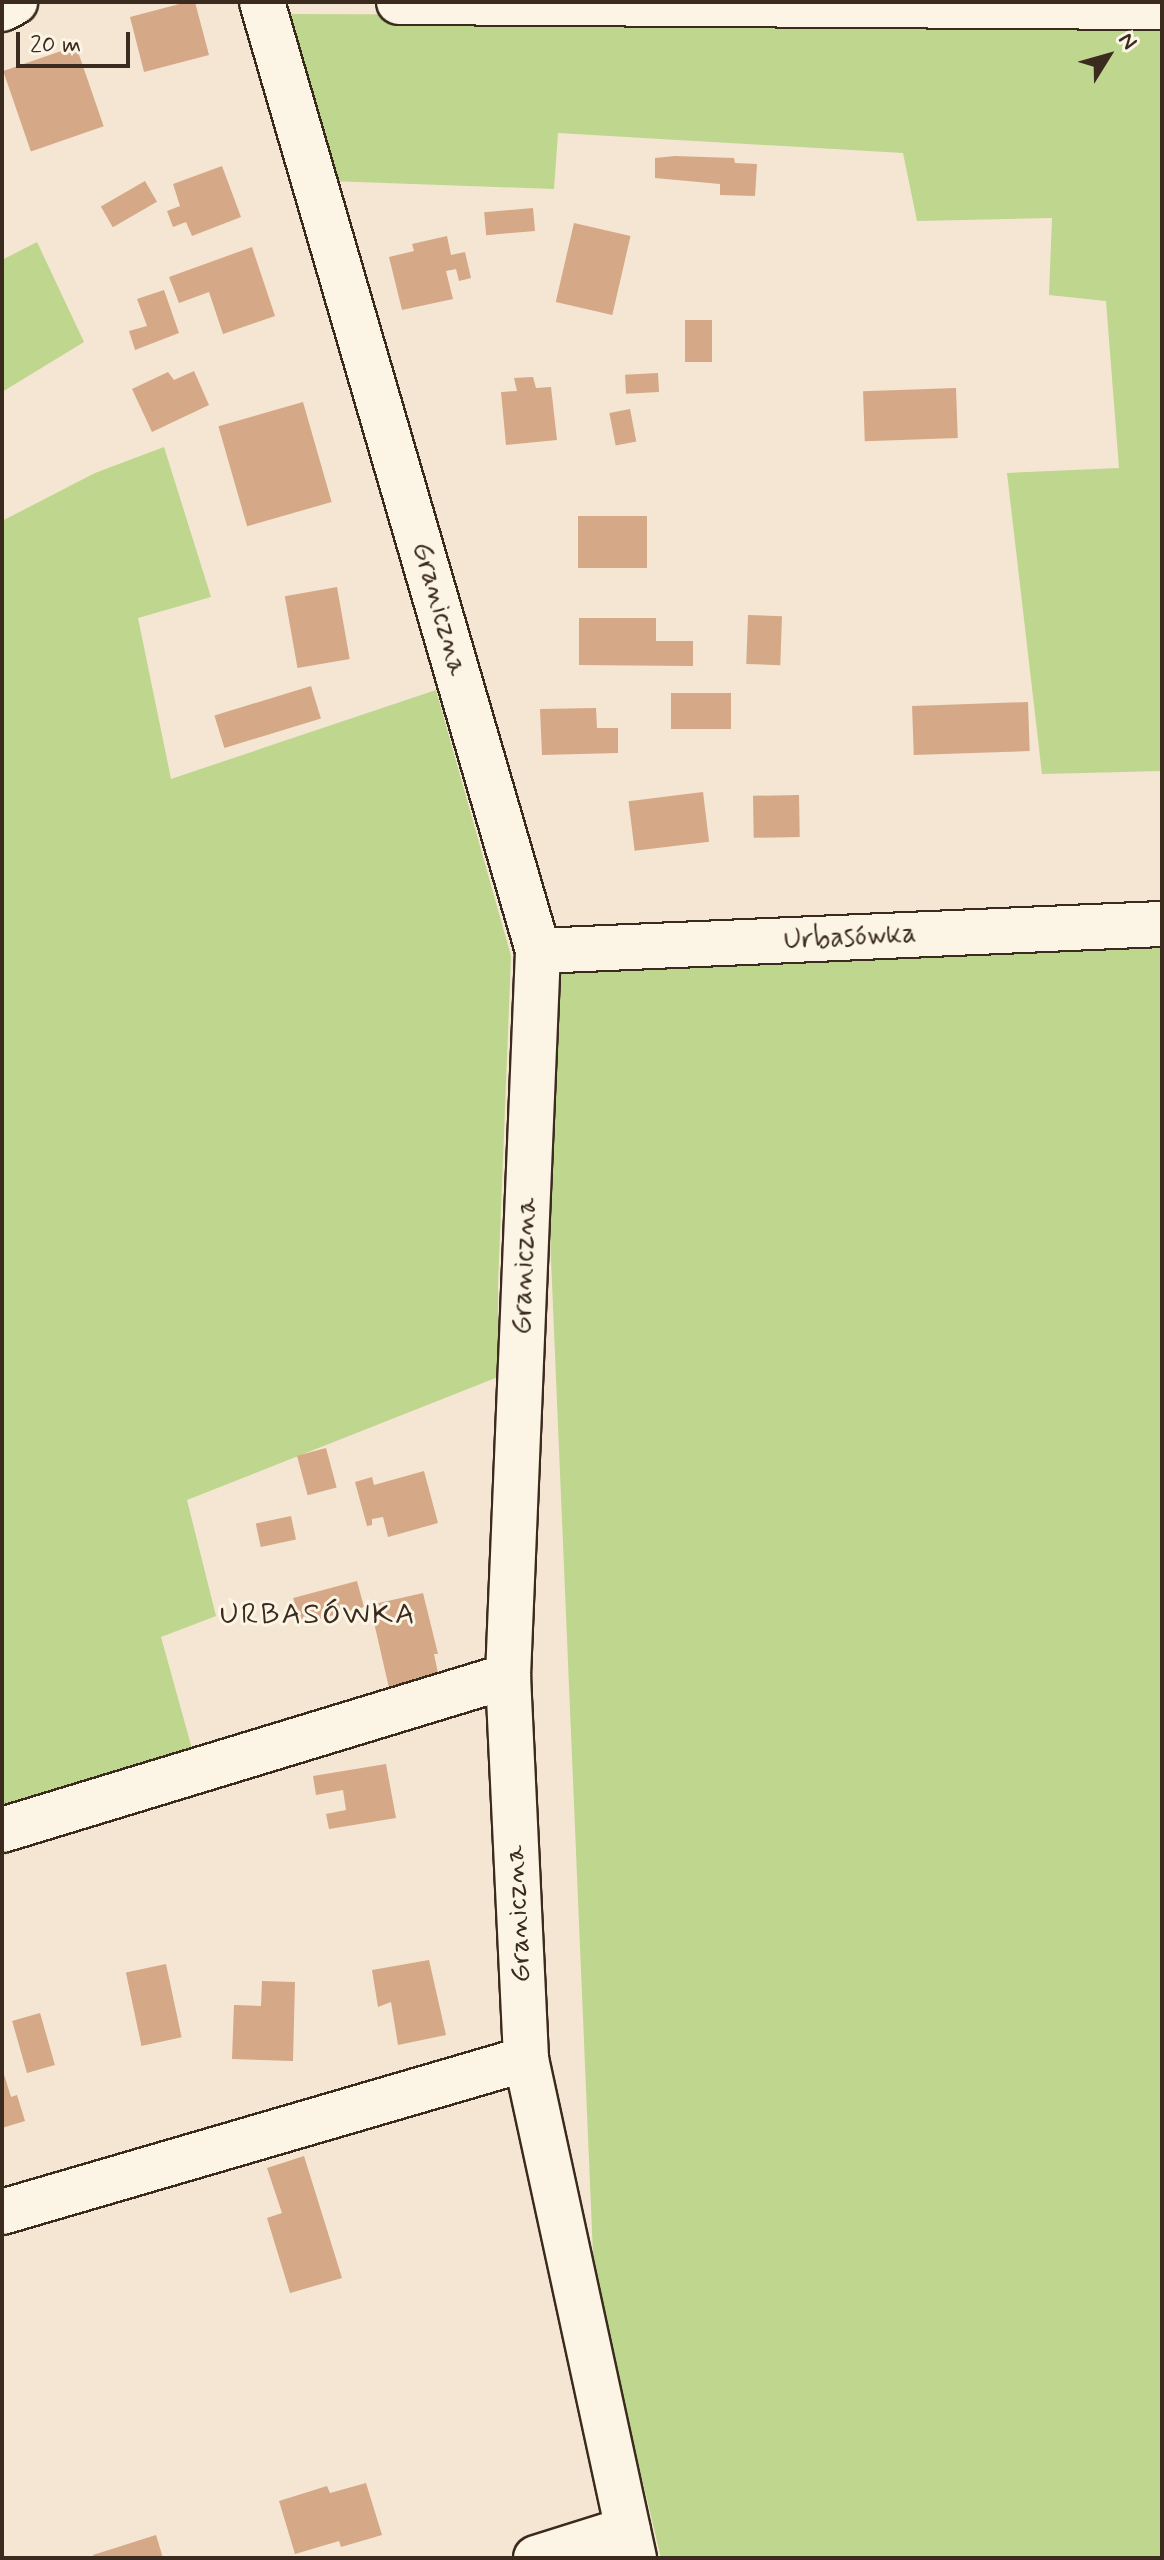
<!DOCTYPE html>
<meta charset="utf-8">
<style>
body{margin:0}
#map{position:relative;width:1164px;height:2560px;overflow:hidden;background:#f4e6d2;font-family:Mynerve,sans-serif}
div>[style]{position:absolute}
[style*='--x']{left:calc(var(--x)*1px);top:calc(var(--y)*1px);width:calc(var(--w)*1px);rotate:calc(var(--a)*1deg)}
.green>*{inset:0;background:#bed68d}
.building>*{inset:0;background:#d5a887;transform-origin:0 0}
.roads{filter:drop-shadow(2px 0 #3b2a1e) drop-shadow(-2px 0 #3b2a1e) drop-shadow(0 2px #3b2a1e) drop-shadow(0 -2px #3b2a1e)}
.minor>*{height:44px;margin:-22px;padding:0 22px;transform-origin:22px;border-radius:22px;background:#fcf5e5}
span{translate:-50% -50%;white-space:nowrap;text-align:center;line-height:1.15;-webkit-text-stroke:6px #fcf5e5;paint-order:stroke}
.street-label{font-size:28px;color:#3b2a1e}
.neighbourhood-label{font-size:30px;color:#3b2a1e;letter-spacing:2px}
.frame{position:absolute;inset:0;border:4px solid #3b2a1e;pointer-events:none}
.north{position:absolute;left:1068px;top:16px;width:80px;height:80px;-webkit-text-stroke:6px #fcf5e5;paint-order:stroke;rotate:53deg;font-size:22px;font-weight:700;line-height:32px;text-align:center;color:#3b2a1e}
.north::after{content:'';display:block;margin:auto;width:28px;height:36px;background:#3b2a1e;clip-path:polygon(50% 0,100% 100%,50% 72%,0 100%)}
.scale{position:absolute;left:16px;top:32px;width:114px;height:36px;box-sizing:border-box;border:4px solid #3b2a1e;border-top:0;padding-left:10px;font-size:24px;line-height:28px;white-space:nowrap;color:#3b2a1e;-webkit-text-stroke:6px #fcf5e5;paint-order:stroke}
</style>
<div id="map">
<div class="green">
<div style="clip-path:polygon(280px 14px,1162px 17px,1162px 771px,1042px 774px,1007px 473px,1119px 468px,1106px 301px,1049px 295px,1052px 218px,917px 221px,903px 153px,558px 133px,554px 189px,330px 181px)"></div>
<div style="clip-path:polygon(37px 242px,84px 342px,2px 392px,2px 260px)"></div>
<div style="clip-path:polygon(164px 447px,211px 597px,138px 618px,171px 779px,436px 690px,511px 956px,498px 1285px,498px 1377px,187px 1500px,216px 1616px,161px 1637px,194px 1756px,2px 1810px,2px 521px,95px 473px)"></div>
<div style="clip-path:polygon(1162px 933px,1162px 2558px,661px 2558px,594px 2278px,538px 951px)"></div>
</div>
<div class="building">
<div style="clip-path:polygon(187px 2px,195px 2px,209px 55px,144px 72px,130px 17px)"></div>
<div style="left:76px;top:46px;width:85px;height:77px;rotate:71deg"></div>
<div style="clip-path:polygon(675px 156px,734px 158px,735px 163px,757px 164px,755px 196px,720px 195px,720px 184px,655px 178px,655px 158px)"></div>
<div style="clip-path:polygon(222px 166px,241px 217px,192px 236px,186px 222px,173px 227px,167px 211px,180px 206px,173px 184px)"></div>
<div style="left:145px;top:181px;width:24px;height:51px;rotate:60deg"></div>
<div style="left:533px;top:208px;width:23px;height:49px;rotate:85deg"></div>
<div style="left:574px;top:223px;width:58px;height:81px;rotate:13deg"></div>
<div style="clip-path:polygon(447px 236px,451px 255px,465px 252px,471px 278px,459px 281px,456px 269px,446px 271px,453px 299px,402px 310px,389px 257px,414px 251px,412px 244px)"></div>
<div style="clip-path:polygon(252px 247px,275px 316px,223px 334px,209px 292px,179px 303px,169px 277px)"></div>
<div style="clip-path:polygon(164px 290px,179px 333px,135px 350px,129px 331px,147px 326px,137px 299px)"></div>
<div style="left:685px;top:320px;width:27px;height:42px"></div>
<div style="clip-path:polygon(194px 371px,209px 405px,152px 432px,132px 389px,168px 372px,174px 380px)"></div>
<div style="left:658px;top:373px;width:19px;height:33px;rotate:87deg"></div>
<div style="clip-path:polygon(533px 377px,536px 388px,551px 387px,557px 440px,506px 445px,501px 392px,517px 391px,514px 378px)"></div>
<div style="left:956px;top:388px;width:50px;height:93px;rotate:88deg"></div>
<div style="left:303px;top:402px;width:104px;height:88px;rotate:74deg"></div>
<div style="left:630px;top:409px;width:33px;height:21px;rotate:79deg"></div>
<div style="left:578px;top:516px;width:69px;height:52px"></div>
<div style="left:337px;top:587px;width:73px;height:53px;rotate:80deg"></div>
<div style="left:748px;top:615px;width:34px;height:49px;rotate:2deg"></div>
<div style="clip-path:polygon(579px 618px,656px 618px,656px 641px,693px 641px,693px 666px,579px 665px)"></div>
<div style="left:311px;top:686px;width:34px;height:101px;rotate:73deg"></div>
<div style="left:671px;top:693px;width:60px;height:36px"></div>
<div style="left:1028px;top:702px;width:49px;height:116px;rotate:88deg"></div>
<div style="clip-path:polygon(596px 708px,597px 728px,618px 728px,618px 753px,542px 755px,540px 709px)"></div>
<div style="left:703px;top:792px;width:50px;height:75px;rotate:83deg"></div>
<div style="left:799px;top:795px;width:42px;height:46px;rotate:89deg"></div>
<div style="left:326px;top:1448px;width:41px;height:30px;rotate:75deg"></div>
<div style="clip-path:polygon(424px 1471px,438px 1523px,388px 1537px,383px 1517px,372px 1519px,372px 1525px,367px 1526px,355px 1482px,372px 1477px,374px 1485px)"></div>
<div style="left:291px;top:1516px;width:24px;height:36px;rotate:78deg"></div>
<div style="left:357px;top:1581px;width:27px;height:66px;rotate:75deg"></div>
<div style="clip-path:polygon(423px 1593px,438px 1654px,434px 1654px,439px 1678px,389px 1688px,370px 1605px)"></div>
<div style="clip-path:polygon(386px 1764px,396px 1818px,329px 1829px,326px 1814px,346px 1810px,343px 1790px,316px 1795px,313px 1776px)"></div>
<div style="clip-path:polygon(429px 1960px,446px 2035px,398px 2045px,391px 2002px,378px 2007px,372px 1970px)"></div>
<div style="left:166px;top:1964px;width:75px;height:41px;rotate:78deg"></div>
<div style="clip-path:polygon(262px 1981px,295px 1982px,293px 2061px,232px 2059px,234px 2005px,261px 2006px)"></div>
<div style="left:40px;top:2013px;width:54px;height:29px;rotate:74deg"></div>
<div style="clip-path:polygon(2px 2068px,11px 2097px,17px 2095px,25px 2121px,2px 2128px)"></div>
<div style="clip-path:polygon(304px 2156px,342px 2278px,290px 2293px,267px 2218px,282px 2213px,267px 2168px)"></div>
<div style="clip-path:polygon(366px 2483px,382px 2535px,341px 2547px,339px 2541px,295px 2554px,279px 2501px,327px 2486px,330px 2493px)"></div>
<div style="clip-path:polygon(156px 2535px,163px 2558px,94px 2558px,93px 2555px)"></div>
</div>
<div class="roads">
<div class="minor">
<div style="--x:262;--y:2;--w:988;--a:73.78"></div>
<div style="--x:538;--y:951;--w:726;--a:92.37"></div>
<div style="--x:508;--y:1676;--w:383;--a:87.3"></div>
<div style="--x:526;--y:2059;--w:511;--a:77.79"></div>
<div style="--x:399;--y:2;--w:763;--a:0.38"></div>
<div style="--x:2;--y:9;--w:15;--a:-28"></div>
<div style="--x:538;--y:951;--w:625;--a:-2.48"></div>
<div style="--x:2;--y:1830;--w:529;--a:-16.93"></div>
<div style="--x:2;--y:2212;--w:546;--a:-16.28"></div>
<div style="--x:536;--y:2558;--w:96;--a:-17.5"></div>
</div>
</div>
<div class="street-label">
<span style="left:439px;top:609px;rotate:74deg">Graniczna</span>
<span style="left:850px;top:938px;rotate:-3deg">Urbasówka</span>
<span style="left:525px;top:1266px;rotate:-88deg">Graniczna</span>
<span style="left:519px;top:1914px;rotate:-93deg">Graniczna</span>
</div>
<div class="neighbourhood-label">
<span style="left:318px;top:1615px">URBASÓWKA</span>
</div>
<div class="frame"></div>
<div class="north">N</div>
<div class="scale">20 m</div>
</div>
